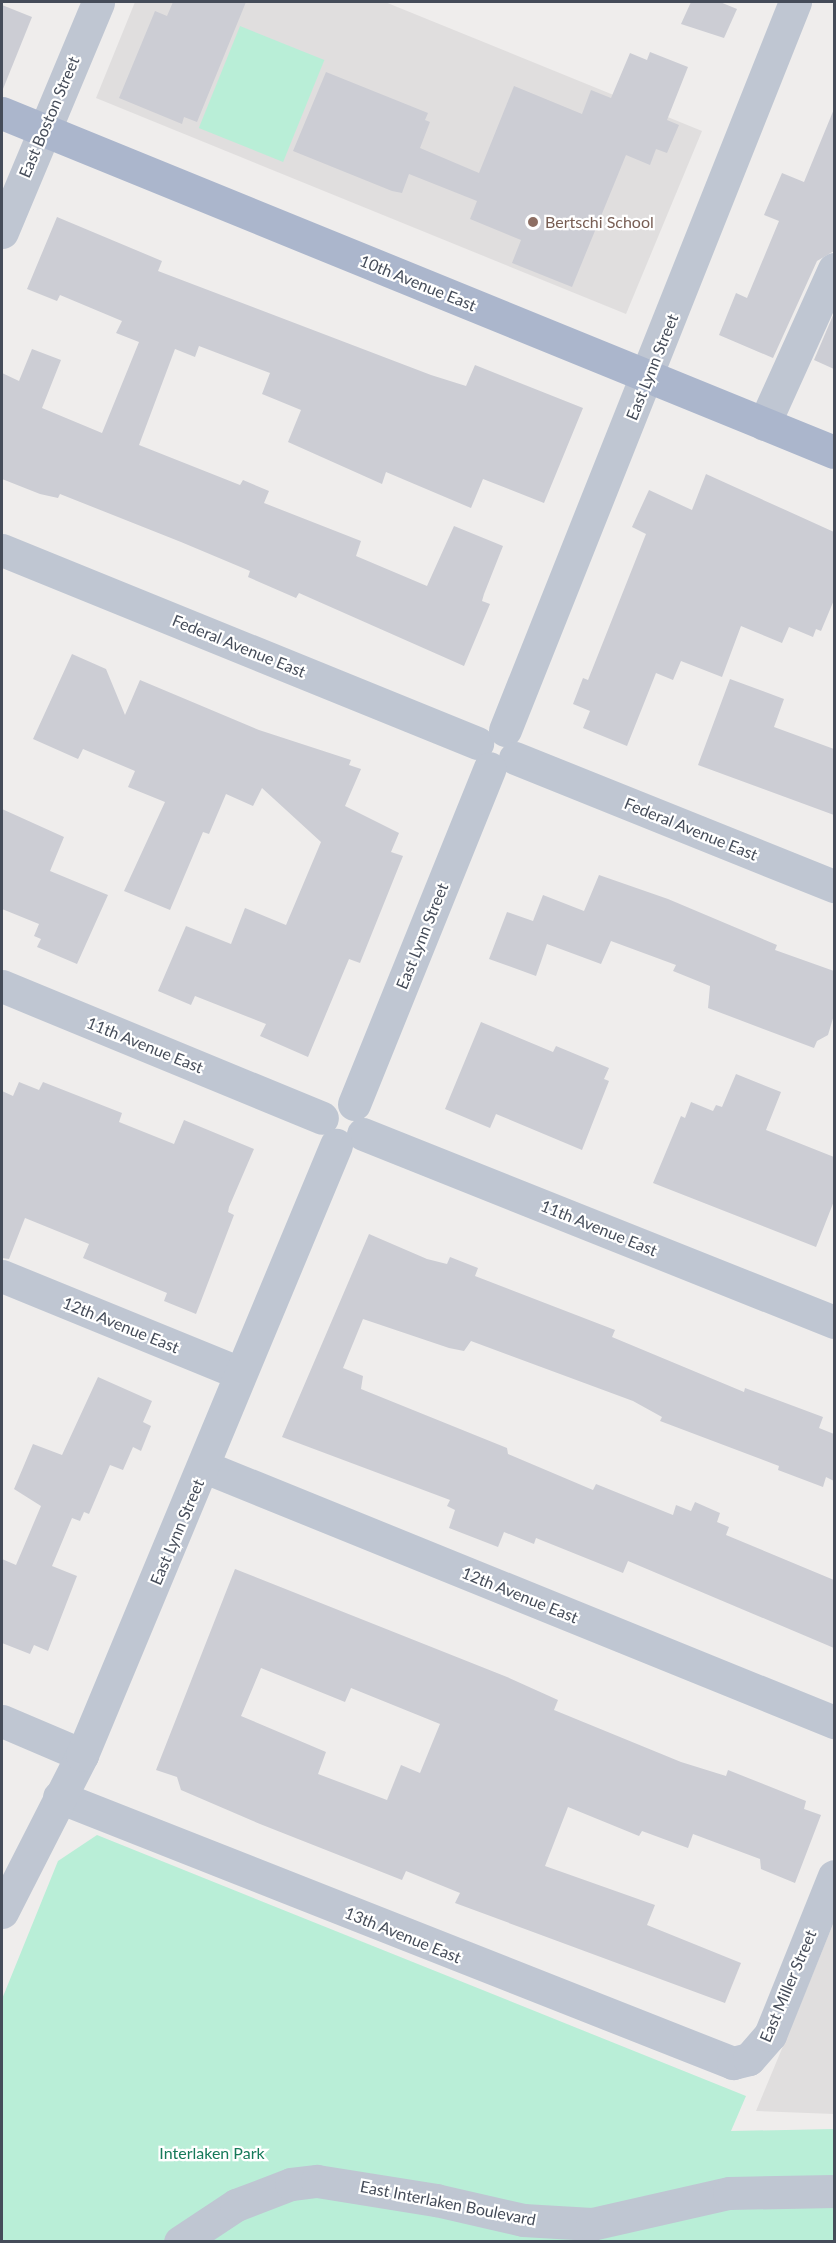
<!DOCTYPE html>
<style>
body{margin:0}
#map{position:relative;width:836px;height:2243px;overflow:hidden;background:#efedec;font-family:Lato,sans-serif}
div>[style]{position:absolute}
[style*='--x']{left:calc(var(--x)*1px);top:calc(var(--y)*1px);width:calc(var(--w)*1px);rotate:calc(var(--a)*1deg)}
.education>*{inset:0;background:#e0dede}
.green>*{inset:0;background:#b9eed7;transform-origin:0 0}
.building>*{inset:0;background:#cccdd4}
.minor>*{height:33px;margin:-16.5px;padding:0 16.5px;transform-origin:16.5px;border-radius:16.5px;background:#bfc6d2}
.major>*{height:33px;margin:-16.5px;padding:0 16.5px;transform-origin:16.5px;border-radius:16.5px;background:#abb6cc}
.dots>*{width:16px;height:16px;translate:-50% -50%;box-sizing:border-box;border:3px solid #fff;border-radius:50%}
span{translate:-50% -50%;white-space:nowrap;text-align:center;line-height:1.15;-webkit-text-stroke:4.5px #fff;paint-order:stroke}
.street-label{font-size:16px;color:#454c59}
.education-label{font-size:16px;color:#785e54}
.left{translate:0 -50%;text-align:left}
.park-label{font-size:16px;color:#167a5a}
.frame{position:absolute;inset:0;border:3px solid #454c59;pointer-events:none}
</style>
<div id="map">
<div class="education">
<div style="clip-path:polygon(135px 2px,385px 2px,702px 131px,626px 314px,96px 98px)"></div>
<div style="clip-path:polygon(834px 1922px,834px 2114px,756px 2111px,791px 2027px)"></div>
</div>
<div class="green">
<div style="left:240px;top:26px;width:91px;height:110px;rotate:22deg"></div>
<div style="clip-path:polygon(97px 1835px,746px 2096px,731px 2131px,834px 2129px,834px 2241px,2px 2242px,2px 1999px,58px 1861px)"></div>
</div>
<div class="building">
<div style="clip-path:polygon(173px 2px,246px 2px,197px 122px,184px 117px,182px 124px,119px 98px,155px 11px,167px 16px)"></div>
<div style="clip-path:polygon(691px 2px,720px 2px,737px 9px,724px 38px,681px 24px)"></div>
<div style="clip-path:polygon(2px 5px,32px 17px,3px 89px,2px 89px)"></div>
<div style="clip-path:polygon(650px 52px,688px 67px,667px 120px,679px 125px,667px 153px,656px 149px,650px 165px,626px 155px,572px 287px,512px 263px,521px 240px,470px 219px,477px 201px,409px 174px,402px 193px,392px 191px,293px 151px,326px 72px,428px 113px,425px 120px,430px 122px,420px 148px,479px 173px,514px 86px,582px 114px,591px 90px,611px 98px,630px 53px,647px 60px)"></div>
<div style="clip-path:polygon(834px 109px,834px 251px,817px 261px,773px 358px,719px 335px,736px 293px,747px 298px,779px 221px,764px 215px,782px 173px,804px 182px)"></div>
<div style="clip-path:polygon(57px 217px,162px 261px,158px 271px,431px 375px,466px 386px,475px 365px,583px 408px,544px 503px,483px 479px,471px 508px,386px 472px,382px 484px,288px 442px,301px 410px,262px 394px,270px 373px,199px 346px,195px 357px,175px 349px,139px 445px,240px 485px,243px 480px,269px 491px,264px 503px,361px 541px,356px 556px,427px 586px,454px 526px,503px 546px,484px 594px,482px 601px,490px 604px,464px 666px,299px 593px,296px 598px,248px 577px,250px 571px,181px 542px,60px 494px,58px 498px,40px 494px,2px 479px,2px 373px,19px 381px,32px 349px,61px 360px,42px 408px,102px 433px,139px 342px,116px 333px,122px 321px,60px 295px,57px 301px,27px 289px)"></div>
<div style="clip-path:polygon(834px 313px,834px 369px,814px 360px)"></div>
<div style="clip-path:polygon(706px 474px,834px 532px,834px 600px,821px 631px,816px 629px,813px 637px,789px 627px,782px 643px,741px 626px,722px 677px,681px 661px,673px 680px,656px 673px,627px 746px,583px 728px,590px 711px,573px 704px,583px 678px,588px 680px,646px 534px,632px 527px,649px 490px,692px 510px)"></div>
<div style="clip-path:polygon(72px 654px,106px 669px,125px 715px,140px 680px,259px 730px,351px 760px,349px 765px,361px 769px,345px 806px,399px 833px,391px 852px,403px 856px,360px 963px,349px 959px,308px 1057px,260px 1036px,266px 1024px,195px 996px,191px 1005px,158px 991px,186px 926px,231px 944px,245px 908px,286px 925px,321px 842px,262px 788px,253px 806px,226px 794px,209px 834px,203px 832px,170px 910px,124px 891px,165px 802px,128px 787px,135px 771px,83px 749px,78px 759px,33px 739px)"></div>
<div style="clip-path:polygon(730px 679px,784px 699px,774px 727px,834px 749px,834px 815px,698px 765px)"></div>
<div style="clip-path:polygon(2px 809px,64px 837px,50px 871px,108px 895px,77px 964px,37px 947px,41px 939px,34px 936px,39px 924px,2px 909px)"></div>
<div style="clip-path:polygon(599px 875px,668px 899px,777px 945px,775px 950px,834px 971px,834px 1015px,828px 1035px,817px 1041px,814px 1048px,708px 1008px,710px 986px,673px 971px,676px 965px,611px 941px,601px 964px,547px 944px,536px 976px,489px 959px,507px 912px,533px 921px,543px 895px,584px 911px)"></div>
<div style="clip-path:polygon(481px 1022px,553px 1052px,556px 1046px,609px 1068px,604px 1079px,609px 1081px,582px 1150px,496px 1114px,490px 1128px,445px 1109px)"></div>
<div style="clip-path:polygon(736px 1074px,781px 1092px,766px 1130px,834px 1157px,834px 1201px,816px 1247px,653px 1183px,681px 1116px,685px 1118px,691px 1102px,713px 1111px,716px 1105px,722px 1107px)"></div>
<div style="clip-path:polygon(19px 1082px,39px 1090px,43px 1082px,122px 1113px,119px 1122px,174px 1144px,184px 1120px,254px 1149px,229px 1207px,228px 1212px,234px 1215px,196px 1314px,164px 1301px,167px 1293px,83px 1258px,89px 1244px,25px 1218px,9px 1259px,2px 1258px,2px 1091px,13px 1096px)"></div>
<div style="clip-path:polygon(369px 1234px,427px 1259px,447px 1264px,450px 1257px,478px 1268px,475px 1276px,615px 1330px,612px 1337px,744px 1392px,745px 1388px,823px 1417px,819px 1428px,834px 1434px,834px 1481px,826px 1477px,823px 1487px,778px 1470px,779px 1466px,660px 1421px,662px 1417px,633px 1401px,471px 1341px,464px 1351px,449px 1348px,363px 1319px,343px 1368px,363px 1376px,361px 1389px,507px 1448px,508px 1454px,593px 1490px,596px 1484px,673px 1515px,676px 1505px,691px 1511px,695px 1502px,720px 1513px,717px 1522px,729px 1527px,726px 1535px,834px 1580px,834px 1648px,628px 1561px,623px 1573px,536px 1538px,534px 1544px,504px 1532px,498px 1547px,449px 1528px,455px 1510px,447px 1506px,450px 1500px,282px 1437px)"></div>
<div style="clip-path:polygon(98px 1377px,152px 1401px,143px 1422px,151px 1426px,141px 1451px,133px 1447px,123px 1470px,110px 1465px,89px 1514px,84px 1512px,80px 1521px,72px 1518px,52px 1566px,77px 1576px,48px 1651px,34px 1645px,30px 1654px,2px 1643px,2px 1559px,16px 1565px,41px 1506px,14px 1489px,33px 1444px,62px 1455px)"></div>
<div style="clip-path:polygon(evenodd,235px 1569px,507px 1677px,558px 1700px,554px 1710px,681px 1762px,726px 1776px,728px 1770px,806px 1801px,804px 1809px,821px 1815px,795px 1883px,761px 1869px,760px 1859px,693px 1834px,688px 1848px,642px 1831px,639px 1836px,568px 1807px,545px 1866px,655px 1905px,647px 1925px,741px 1963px,725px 2003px,455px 1903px,460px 1893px,406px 1871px,402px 1880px,260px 1824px,181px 1790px,177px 1777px,156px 1770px,235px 1569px,261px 1668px,345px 1702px,351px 1688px,440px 1724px,420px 1773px,401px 1765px,387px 1800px,318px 1774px,326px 1752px,241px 1716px,261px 1668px)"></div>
</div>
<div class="minor">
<div style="--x:2;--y:232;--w:249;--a:-67.3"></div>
<div style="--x:764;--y:424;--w:170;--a:-65.7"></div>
<div style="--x:2;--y:550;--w:513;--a:22.11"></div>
<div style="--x:505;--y:730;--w:784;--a:-68.28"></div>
<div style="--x:515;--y:758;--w:344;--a:21.9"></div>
<div style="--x:2;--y:986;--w:346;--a:22.4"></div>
<div style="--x:354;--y:1104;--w:362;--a:-68"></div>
<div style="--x:363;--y:1134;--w:507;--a:21.76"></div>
<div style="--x:2;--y:1276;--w:257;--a:22.2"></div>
<div style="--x:205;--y:1467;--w:679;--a:22.07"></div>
<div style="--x:2;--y:1721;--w:87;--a:23"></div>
<div style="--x:59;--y:1797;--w:725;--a:21.54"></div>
<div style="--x:733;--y:2063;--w:16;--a:-14"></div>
<div style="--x:749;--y:2059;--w:32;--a:-49"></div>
<div style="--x:770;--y:2035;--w:171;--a:-68.1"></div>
<div style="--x:2;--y:1912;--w:176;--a:-63"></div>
<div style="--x:82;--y:1755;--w:661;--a:-67.39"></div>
<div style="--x:180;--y:2242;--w:67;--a:-33.5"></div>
<div style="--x:236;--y:2205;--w:59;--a:-20.9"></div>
<div style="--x:291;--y:2184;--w:26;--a:-7"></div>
<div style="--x:317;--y:2181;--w:121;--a:9.1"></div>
<div style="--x:436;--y:2200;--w:89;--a:12.9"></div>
<div style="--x:523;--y:2220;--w:69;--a:3.3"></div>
<div style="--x:592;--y:2224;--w:140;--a:-12.8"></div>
<div style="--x:729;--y:2193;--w:105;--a:-1.1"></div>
</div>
<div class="major">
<div style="--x:2;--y:113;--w:898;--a:22.17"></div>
</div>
<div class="dots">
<div style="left:533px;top:222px;background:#8d6e63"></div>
</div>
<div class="street-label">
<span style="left:49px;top:117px;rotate:-67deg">East Boston Street</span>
<span style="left:418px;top:283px;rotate:22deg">10th Avenue East</span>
<span style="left:652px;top:367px;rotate:-68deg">East Lynn Street</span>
<span style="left:239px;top:646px;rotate:22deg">Federal Avenue East</span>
<span style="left:691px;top:829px;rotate:22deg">Federal Avenue East</span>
<span style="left:422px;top:936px;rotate:-68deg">East Lynn Street</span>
<span style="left:145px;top:1045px;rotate:22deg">11th Avenue East</span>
<span style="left:599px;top:1228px;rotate:22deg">11th Avenue East</span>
<span style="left:121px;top:1325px;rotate:22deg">12th Avenue East</span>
<span style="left:177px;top:1532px;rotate:-67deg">East Lynn Street</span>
<span style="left:520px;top:1595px;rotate:22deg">12th Avenue East</span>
<span style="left:403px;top:1935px;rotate:22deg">13th Avenue East</span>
<span style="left:788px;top:1986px;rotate:-67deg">East Miller Street</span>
<span style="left:448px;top:2203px;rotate:11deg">East Interlaken Boulevard</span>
</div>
<div class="education-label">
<span class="left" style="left:545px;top:222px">Bertschi School</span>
</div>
<div class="park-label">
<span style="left:212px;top:2153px">Interlaken Park</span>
</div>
<div class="frame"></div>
</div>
